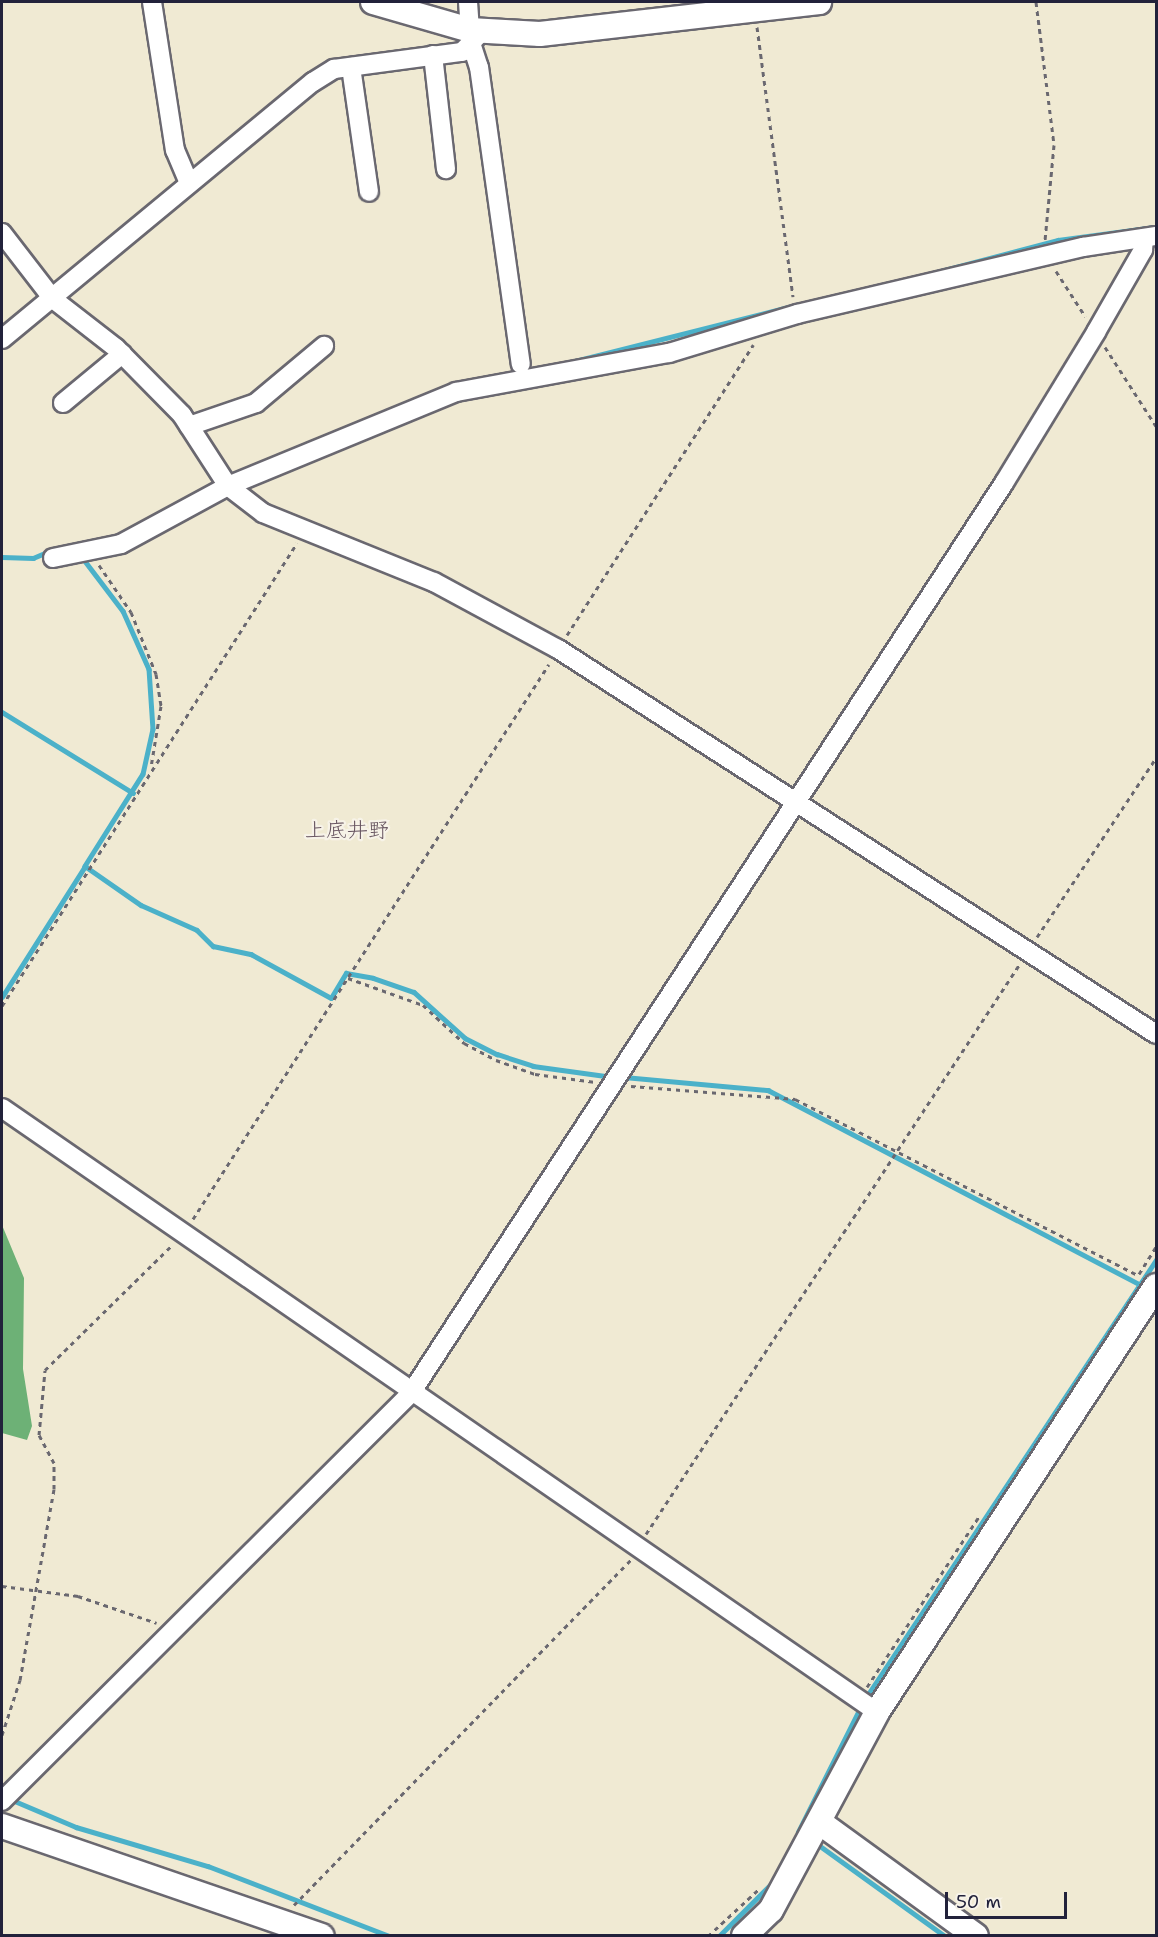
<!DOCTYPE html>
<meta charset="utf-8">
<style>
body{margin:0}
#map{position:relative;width:1158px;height:1937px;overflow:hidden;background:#f0ead3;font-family:"Shantell Sans","Klee One",sans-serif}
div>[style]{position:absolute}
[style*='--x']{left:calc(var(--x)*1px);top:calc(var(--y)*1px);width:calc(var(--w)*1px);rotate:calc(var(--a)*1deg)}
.forest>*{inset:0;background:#6db176}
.stream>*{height:4.5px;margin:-2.25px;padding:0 2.25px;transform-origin:2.25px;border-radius:2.25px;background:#4bb1c9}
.path>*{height:3px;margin-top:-1.5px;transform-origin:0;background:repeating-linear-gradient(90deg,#6a6870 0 4.5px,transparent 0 9px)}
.roads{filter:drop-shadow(2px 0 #6a6870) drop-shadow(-2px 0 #6a6870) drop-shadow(0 2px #6a6870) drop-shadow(0 -2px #6a6870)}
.street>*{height:18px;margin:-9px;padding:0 9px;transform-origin:9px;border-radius:9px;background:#fff}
.secondary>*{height:24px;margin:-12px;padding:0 12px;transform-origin:12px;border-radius:12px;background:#fff}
span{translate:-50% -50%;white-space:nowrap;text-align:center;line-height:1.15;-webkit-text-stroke:4.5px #f7f3e8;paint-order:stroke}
.quarter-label{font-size:21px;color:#65525e}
.frame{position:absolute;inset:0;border:3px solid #22223b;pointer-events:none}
.scale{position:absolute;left:945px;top:1892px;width:122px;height:27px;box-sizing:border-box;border:3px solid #22223b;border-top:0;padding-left:8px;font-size:18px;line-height:21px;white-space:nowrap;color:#22223b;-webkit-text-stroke:4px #f7f3e8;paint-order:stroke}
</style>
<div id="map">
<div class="forest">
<div style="clip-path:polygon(2px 1225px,24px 1278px,23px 1369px,32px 1426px,27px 1440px,2px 1433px)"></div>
</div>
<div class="stream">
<div style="--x:933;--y:273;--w:129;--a:-14.8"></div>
<div style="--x:1058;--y:240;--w:99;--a:-7.6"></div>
<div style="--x:567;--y:363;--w:240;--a:-14.2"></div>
<div style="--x:282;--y:454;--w:126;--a:-22.3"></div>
<div style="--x:2;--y:557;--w:31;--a:2"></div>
<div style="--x:33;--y:558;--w:21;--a:-23"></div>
<div style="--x:82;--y:557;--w:68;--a:52.8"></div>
<div style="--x:123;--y:611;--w:64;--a:65.9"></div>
<div style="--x:149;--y:669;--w:60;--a:86.2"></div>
<div style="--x:153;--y:729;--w:46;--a:102.5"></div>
<div style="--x:143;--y:774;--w:109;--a:122.2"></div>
<div style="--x:85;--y:866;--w:68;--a:34.9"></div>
<div style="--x:141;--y:905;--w:61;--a:24.1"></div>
<div style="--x:197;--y:930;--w:23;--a:45"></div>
<div style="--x:213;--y:946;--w:39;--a:12"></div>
<div style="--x:251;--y:954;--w:91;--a:28.8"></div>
<div style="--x:331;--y:998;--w:29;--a:-59"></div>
<div style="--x:346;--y:973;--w:27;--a:10"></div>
<div style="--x:373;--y:978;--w:43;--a:18.9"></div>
<div style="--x:414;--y:992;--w:69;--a:42"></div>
<div style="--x:465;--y:1038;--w:36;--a:27"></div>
<div style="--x:497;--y:1054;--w:38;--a:18"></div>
<div style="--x:533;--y:1066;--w:80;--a:7.9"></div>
<div style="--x:2;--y:712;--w:154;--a:31.7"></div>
<div style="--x:2;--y:997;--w:155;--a:-57.6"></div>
<div style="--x:624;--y:1077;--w:145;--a:5.2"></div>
<div style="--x:768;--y:1090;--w:425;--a:27.6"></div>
<div style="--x:865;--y:1699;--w:527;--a:-56.46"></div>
<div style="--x:10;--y:1799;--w:72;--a:23"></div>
<div style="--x:76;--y:1827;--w:138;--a:16.5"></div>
<div style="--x:208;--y:1866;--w:194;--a:21.1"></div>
<div style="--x:798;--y:1832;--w:141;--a:-63.4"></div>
<div style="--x:816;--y:1843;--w:159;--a:35.8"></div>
<div style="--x:719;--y:1936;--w:78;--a:-45"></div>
</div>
<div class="path">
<div style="--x:1036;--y:2;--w:144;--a:82.8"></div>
<div style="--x:1054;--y:145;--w:95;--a:95.4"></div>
<div style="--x:757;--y:27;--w:272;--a:82.4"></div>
<div style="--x:1056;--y:271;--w:54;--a:57.2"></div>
<div style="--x:1105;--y:347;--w:94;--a:57.2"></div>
<div style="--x:99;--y:565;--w:57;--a:55.8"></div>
<div style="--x:131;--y:612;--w:67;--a:68"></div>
<div style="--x:156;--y:674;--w:32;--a:81"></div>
<div style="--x:161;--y:706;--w:62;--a:99.3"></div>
<div style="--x:567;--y:635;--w:345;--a:-57.3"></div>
<div style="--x:1037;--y:937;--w:215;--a:-56.4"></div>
<div style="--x:348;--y:978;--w:80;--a:19.8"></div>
<div style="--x:423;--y:1005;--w:56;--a:42.8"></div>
<div style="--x:464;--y:1043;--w:36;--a:28"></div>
<div style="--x:496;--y:1060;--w:41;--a:19.7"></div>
<div style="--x:535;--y:1074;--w:61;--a:7.6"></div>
<div style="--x:2;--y:1006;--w:549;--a:-57.5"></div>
<div style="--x:631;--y:1086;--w:165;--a:4.5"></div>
<div style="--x:795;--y:1099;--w:386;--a:27.2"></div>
<div style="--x:193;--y:1219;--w:659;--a:-57.32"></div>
<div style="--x:1139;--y:1274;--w:32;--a:-58"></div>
<div style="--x:646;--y:1534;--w:680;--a:-56.75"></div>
<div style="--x:2;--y:1586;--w:77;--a:7.5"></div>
<div style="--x:78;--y:1596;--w:83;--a:18.9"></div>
<div style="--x:867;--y:1687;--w:206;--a:-56.7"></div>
<div style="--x:2;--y:1735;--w:58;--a:-71.9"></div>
<div style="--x:20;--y:1680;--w:194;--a:-79.9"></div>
<div style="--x:54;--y:1489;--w:26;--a:-90"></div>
<div style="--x:54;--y:1463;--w:32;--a:-118"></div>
<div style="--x:39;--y:1435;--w:65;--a:-84.7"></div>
<div style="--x:45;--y:1370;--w:178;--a:-44.5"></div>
<div style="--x:294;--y:1905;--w:482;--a:-45.7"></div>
<div style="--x:708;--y:1936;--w:71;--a:-42.7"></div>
</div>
<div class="roads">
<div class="street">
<div style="--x:152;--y:2;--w:150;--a:81.2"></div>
<div style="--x:175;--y:150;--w:36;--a:67"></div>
<div style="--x:468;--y:2;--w:28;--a:86"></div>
<div style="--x:472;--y:46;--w:22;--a:72"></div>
<div style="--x:479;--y:67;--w:300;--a:82"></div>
<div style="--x:433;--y:55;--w:115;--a:83.5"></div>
<div style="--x:351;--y:67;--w:126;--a:81.8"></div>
<div style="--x:2;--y:233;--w:83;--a:52.3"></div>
<div style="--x:53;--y:299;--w:80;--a:37.9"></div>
<div style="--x:116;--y:348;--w:94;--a:45.4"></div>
<div style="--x:182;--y:415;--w:85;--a:57.1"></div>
<div style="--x:228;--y:486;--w:44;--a:37.6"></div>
<div style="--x:263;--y:513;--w:184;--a:22"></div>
<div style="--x:434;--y:582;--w:141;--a:28.4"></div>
<div style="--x:558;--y:649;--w:711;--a:32.77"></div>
<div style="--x:2;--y:339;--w:403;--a:-39.6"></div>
<div style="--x:313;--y:82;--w:25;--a:-32"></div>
<div style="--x:334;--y:69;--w:129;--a:-7.6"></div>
<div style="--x:462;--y:52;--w:29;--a:-46"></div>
<div style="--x:63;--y:403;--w:77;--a:-39.7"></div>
<div style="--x:189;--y:426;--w:71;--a:-18.9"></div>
<div style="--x:256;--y:403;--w:89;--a:-40"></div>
<div style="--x:53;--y:558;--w:69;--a:-11.6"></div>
<div style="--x:121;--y:544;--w:122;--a:-28.5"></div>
<div style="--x:228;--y:486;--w:247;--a:-22.4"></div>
<div style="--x:456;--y:392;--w:217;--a:-10.4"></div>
<div style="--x:669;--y:353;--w:134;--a:-16.9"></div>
<div style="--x:797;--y:314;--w:294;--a:-13.2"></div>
<div style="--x:1083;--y:247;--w:74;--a:-8.6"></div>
<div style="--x:2;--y:1108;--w:1063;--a:34.62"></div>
<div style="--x:2;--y:1801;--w:578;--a:-44.93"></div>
<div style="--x:411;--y:1393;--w:1086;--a:-56.91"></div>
<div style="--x:1004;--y:483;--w:177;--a:-58.6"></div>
<div style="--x:1096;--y:332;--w:95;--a:-60.2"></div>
<div style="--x:1143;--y:250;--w:12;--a:-85"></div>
</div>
<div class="secondary">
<div style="--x:373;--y:2;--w:101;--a:16.1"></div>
<div style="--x:470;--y:30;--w:70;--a:3.3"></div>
<div style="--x:540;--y:34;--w:281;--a:-6.5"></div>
<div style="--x:822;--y:1824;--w:190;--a:36"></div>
<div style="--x:2;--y:1826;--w:338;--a:19"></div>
<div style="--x:744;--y:1936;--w:37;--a:-44"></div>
<div style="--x:771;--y:1910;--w:225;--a:-61.8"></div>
<div style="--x:877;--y:1712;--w:509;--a:-56.78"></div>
</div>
</div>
<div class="quarter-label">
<span style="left:347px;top:830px">上底井野</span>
</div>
<div class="frame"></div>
<div class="scale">50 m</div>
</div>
